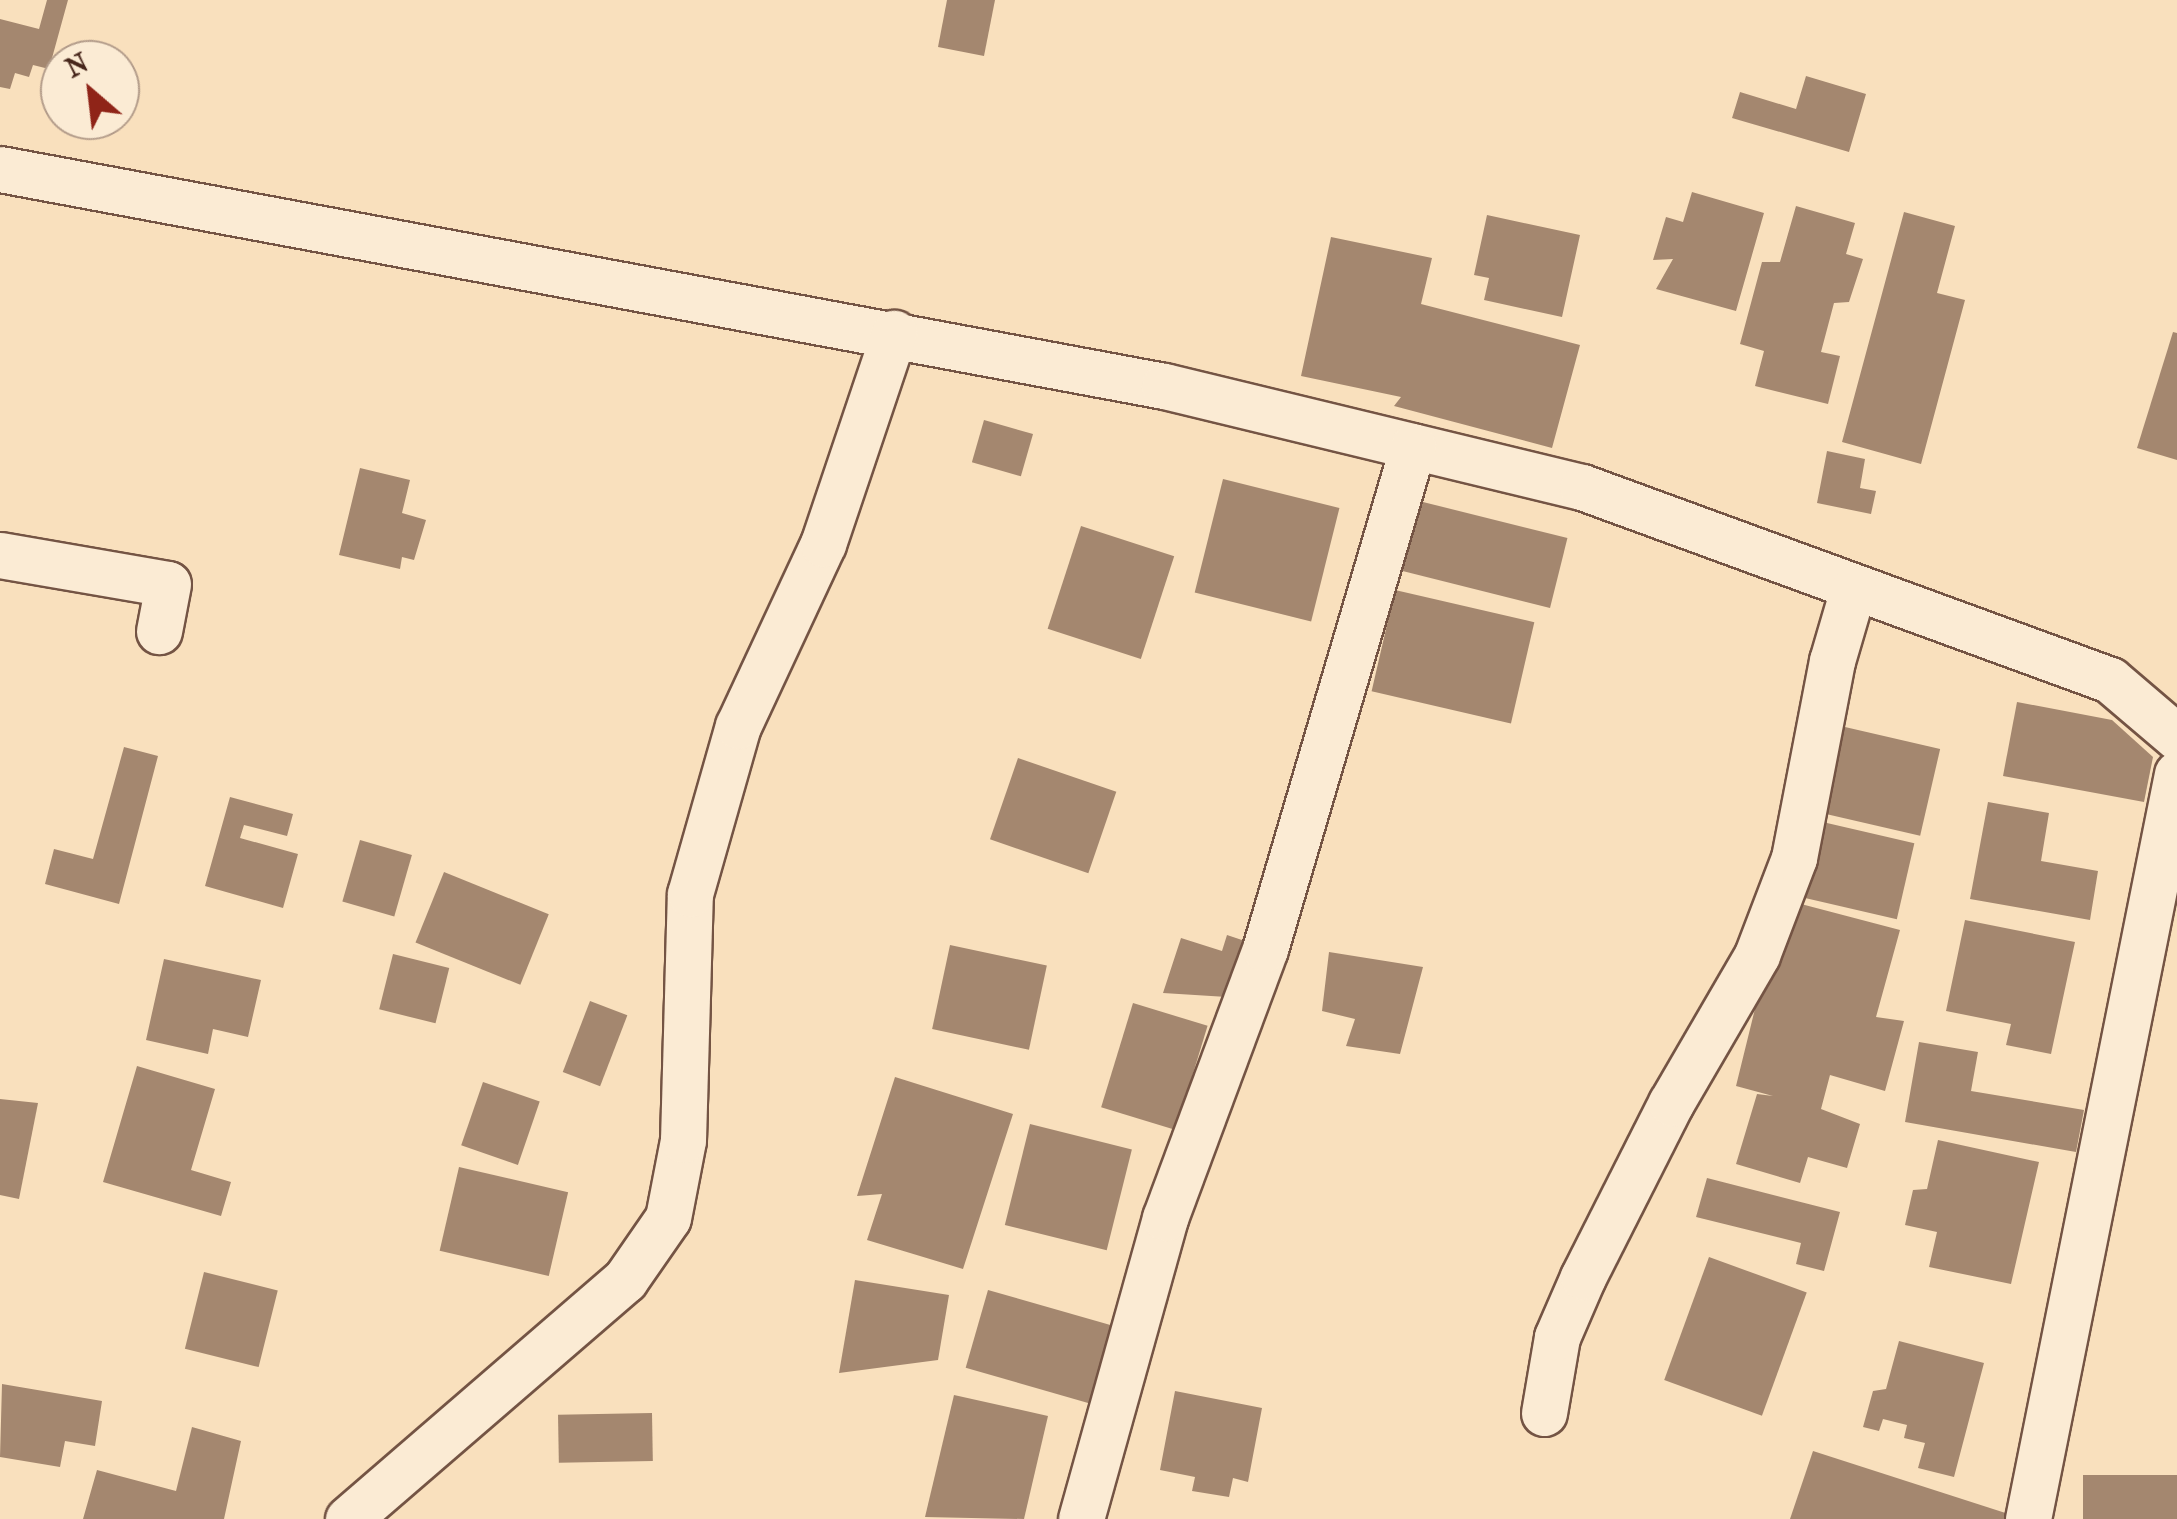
<!DOCTYPE html>
<style>
body{margin:0}
#map{position:relative;width:2177px;height:1519px;overflow:hidden;background:#f9e0bd;font-family:"IM FELL French Canon",serif}
div>[style]{position:absolute}
[style*='--x']{left:calc(var(--x)*1px);top:calc(var(--y)*1px);width:calc(var(--w)*1px);rotate:calc(var(--a)*1deg)}
.building>*{inset:0;background:#a4876f;transform-origin:0 0}
.roads{filter:drop-shadow(2px 0 #745444) drop-shadow(-2px 0 #745444) drop-shadow(0 2px #745444) drop-shadow(0 -2px #745444)}
.street>*{height:45px;margin:-22.5px;padding:0 22.5px;transform-origin:22.5px;border-radius:22.5px;background:#fbebd4}
span{translate:-50% -50%;white-space:nowrap;text-align:center;line-height:1.15;-webkit-text-stroke:10px #fbebd4;paint-order:stroke}
.north{position:absolute;left:40px;top:40px;width:100px;height:100px;box-sizing:border-box;background:#fbebd4;border:2px solid #b39c8a;border-radius:50%;rotate:332deg;font-size:28px;font-weight:700;line-height:40px;text-align:center;color:#47261b}
.north::after{content:'';display:block;margin:auto;width:35px;height:45px;background:#8f2418;clip-path:polygon(50% 0,100% 100%,50% 72%,0 100%)}
</style>
<div id="map">
<div class="building">
<div style="clip-path:polygon(47px 0,68px 0,49px 69px,33px 65px,29px 77px,15px 73px,10px 89px,0 87px,0 19px,39px 29px)"></div>
<div style="clip-path:polygon(947px 0,995px 0,984px 56px,938px 47px)"></div>
<div style="clip-path:polygon(1806px 76px,1866px 94px,1849px 152px,1732px 118px,1740px 92px,1796px 109px)"></div>
<div style="clip-path:polygon(1692px 192px,1764px 213px,1736px 311px,1656px 289px,1673px 259px,1653px 260px,1666px 217px,1683px 222px)"></div>
<div style="clip-path:polygon(1796px 206px,1855px 223px,1846px 254px,1863px 259px,1849px 302px,1834px 303px,1821px 352px,1840px 356px,1828px 404px,1755px 386px,1764px 351px,1740px 344px,1762px 262px,1780px 262px)"></div>
<div style="clip-path:polygon(1904px 212px,1955px 226px,1937px 293px,1965px 300px,1921px 464px,1842px 442px)"></div>
<div style="clip-path:polygon(1487px 215px,1580px 235px,1562px 317px,1484px 300px,1489px 278px,1474px 275px)"></div>
<div style="clip-path:polygon(1331px 237px,1432px 258px,1421px 304px,1580px 345px,1552px 448px,1394px 406px,1401px 397px,1301px 376px)"></div>
<div style="clip-path:polygon(2173px 332px,2177px 333px,2177px 460px,2137px 448px)"></div>
<div style="left:984px;top:420px;width:51px;height:44px;rotate:16deg"></div>
<div style="clip-path:polygon(1827px 451px,1865px 459px,1860px 488px,1876px 491px,1871px 514px,1817px 503px)"></div>
<div style="clip-path:polygon(360px 468px,410px 480px,402px 513px,426px 520px,414px 560px,402px 557px,400px 569px,339px 555px)"></div>
<div style="left:1223px;top:479px;width:120px;height:117px;rotate:14deg"></div>
<div style="left:1419px;top:501px;width:153px;height:72px;rotate:14deg"></div>
<div style="left:1081px;top:526px;width:98px;height:108px;rotate:18deg"></div>
<div style="left:1395px;top:590px;width:143px;height:104px;rotate:13deg"></div>
<div style="clip-path:polygon(2017px 702px,2112px 720px,2153px 757px,2144px 802px,2003px 776px)"></div>
<div style="left:1832px;top:724px;width:111px;height:89px;rotate:13deg"></div>
<div style="clip-path:polygon(124px 747px,158px 756px,119px 904px,45px 884px,54px 849px,93px 859px)"></div>
<div style="left:1018px;top:758px;width:104px;height:86px;rotate:19deg"></div>
<div style="clip-path:polygon(230px 797px,293px 814px,287px 836px,244px 825px,240px 838px,298px 854px,283px 908px,205px 886px)"></div>
<div style="clip-path:polygon(1988px 802px,2049px 813px,2041px 861px,2098px 871px,2090px 920px,1970px 899px)"></div>
<div style="left:1814px;top:820px;width:103px;height:78px;rotate:13deg"></div>
<div style="left:360px;top:840px;width:54px;height:64px;rotate:16deg"></div>
<div style="left:444px;top:872px;width:113px;height:76px;rotate:22deg"></div>
<div style="clip-path:polygon(1782px 899px,1900px 930px,1876px 1017px,1904px 1021px,1885px 1091px,1830px 1075px,1821px 1109px,1860px 1124px,1847px 1168px,1808px 1157px,1800px 1183px,1736px 1164px,1757px 1094px,1773px 1096px,1736px 1086px)"></div>
<div style="clip-path:polygon(1965px 920px,2075px 942px,2051px 1054px,2006px 1045px,2011px 1024px,1946px 1011px)"></div>
<div style="clip-path:polygon(1227px 935px,1245px 941px,1227px 997px,1163px 993px,1181px 938px,1222px 951px)"></div>
<div style="left:950px;top:945px;width:99px;height:86px;rotate:12deg"></div>
<div style="clip-path:polygon(1329px 952px,1423px 967px,1400px 1054px,1346px 1046px,1355px 1019px,1322px 1011px)"></div>
<div style="left:393px;top:954px;width:58px;height:57px;rotate:14deg"></div>
<div style="clip-path:polygon(164px 959px,261px 980px,248px 1037px,213px 1029px,208px 1054px,146px 1040px)"></div>
<div style="left:590px;top:1001px;width:40px;height:76px;rotate:21deg"></div>
<div style="left:1133px;top:1003px;width:78px;height:109px;rotate:17deg"></div>
<div style="clip-path:polygon(1919px 1042px,1978px 1052px,1971px 1091px,2084px 1110px,2076px 1152px,1905px 1122px)"></div>
<div style="clip-path:polygon(137px 1066px,215px 1089px,191px 1170px,231px 1182px,221px 1216px,103px 1182px)"></div>
<div style="clip-path:polygon(895px 1077px,1013px 1114px,963px 1269px,867px 1240px,882px 1194px,857px 1196px)"></div>
<div style="left:483px;top:1082px;width:60px;height:67px;rotate:19deg"></div>
<div style="clip-path:polygon(0 1099px,38px 1103px,19px 1199px,0 1195px)"></div>
<div style="left:1030px;top:1124px;width:105px;height:104px;rotate:14deg"></div>
<div style="clip-path:polygon(1938px 1140px,2039px 1162px,2011px 1284px,1929px 1267px,1937px 1232px,1905px 1225px,1913px 1190px,1927px 1189px)"></div>
<div style="left:459px;top:1167px;width:112px;height:86px;rotate:13deg"></div>
<div style="clip-path:polygon(1707px 1178px,1840px 1212px,1824px 1271px,1796px 1264px,1801px 1243px,1696px 1217px)"></div>
<div style="left:1709px;top:1257px;width:104px;height:131px;rotate:20deg"></div>
<div style="left:204px;top:1272px;width:76px;height:79px;rotate:14deg"></div>
<div style="clip-path:polygon(855px 1280px,949px 1295px,938px 1360px,839px 1373px)"></div>
<div style="left:988px;top:1290px;width:140px;height:81px;rotate:16deg"></div>
<div style="clip-path:polygon(1899px 1341px,1984px 1363px,1954px 1477px,1918px 1468px,1925px 1443px,1904px 1438px,1907px 1425px,1883px 1419px,1879px 1431px,1863px 1427px,1873px 1391px,1886px 1389px)"></div>
<div style="clip-path:polygon(2px 1384px,102px 1401px,95px 1446px,65px 1441px,60px 1467px,0 1457px)"></div>
<div style="clip-path:polygon(1175px 1391px,1262px 1408px,1248px 1482px,1233px 1478px,1229px 1497px,1192px 1491px,1195px 1477px,1160px 1470px)"></div>
<div style="clip-path:polygon(954px 1395px,1048px 1416px,1024px 1519px,925px 1517px)"></div>
<div style="left:652px;top:1413px;width:48px;height:94px;rotate:89deg"></div>
<div style="clip-path:polygon(192px 1427px,241px 1441px,224px 1519px,83px 1519px,97px 1470px,176px 1491px)"></div>
<div style="clip-path:polygon(1813px 1451px,2021px 1518px,2021px 1519px,1790px 1519px)"></div>
<div style="left:2177px;top:1475px;width:44px;height:94px;rotate:90deg"></div>
</div>
<div class="roads">
<div class="street">
<div style="--x:0;--y:169;--w:1184;--a:10.56"></div>
<div style="--x:1164;--y:386;--w:430;--a:13.6"></div>
<div style="--x:1582;--y:487;--w:562;--a:20.08"></div>
<div style="--x:2110;--y:680;--w:88;--a:40.4"></div>
<div style="--x:0;--y:555;--w:170;--a:9.8"></div>
<div style="--x:168;--y:584;--w:48;--a:100.8"></div>
<div style="--x:1544;--y:1413;--w:77;--a:-80.3"></div>
<div style="--x:1557;--y:1337;--w:65;--a:-66.6"></div>
<div style="--x:1583;--y:1277;--w:195;--a:-63.2"></div>
<div style="--x:1671;--y:1103;--w:171;--a:-59.8"></div>
<div style="--x:1757;--y:955;--w:104;--a:-69.1"></div>
<div style="--x:1794;--y:858;--w:201;--a:-79.1"></div>
<div style="--x:1832;--y:661;--w:75;--a:-73.7"></div>
<div style="--x:348;--y:1519;--w:366;--a:-40.8"></div>
<div style="--x:625;--y:1280;--w:75;--a:-55.3"></div>
<div style="--x:668;--y:1218;--w:79;--a:-79.1"></div>
<div style="--x:683;--y:1140;--w:246;--a:-88.4"></div>
<div style="--x:690;--y:894;--w:175;--a:-74.1"></div>
<div style="--x:738;--y:726;--w:201;--a:-65"></div>
<div style="--x:823;--y:544;--w:223;--a:-71.4"></div>
<div style="--x:1081;--y:1519;--w:313;--a:-74.4"></div>
<div style="--x:1165;--y:1218;--w:287;--a:-69.6"></div>
<div style="--x:1265;--y:949;--w:524;--a:-73.6"></div>
<div style="--x:2028;--y:1519;--w:760;--a:-78.69"></div>
</div>
</div>
<div class="north">N</div>
</div>
